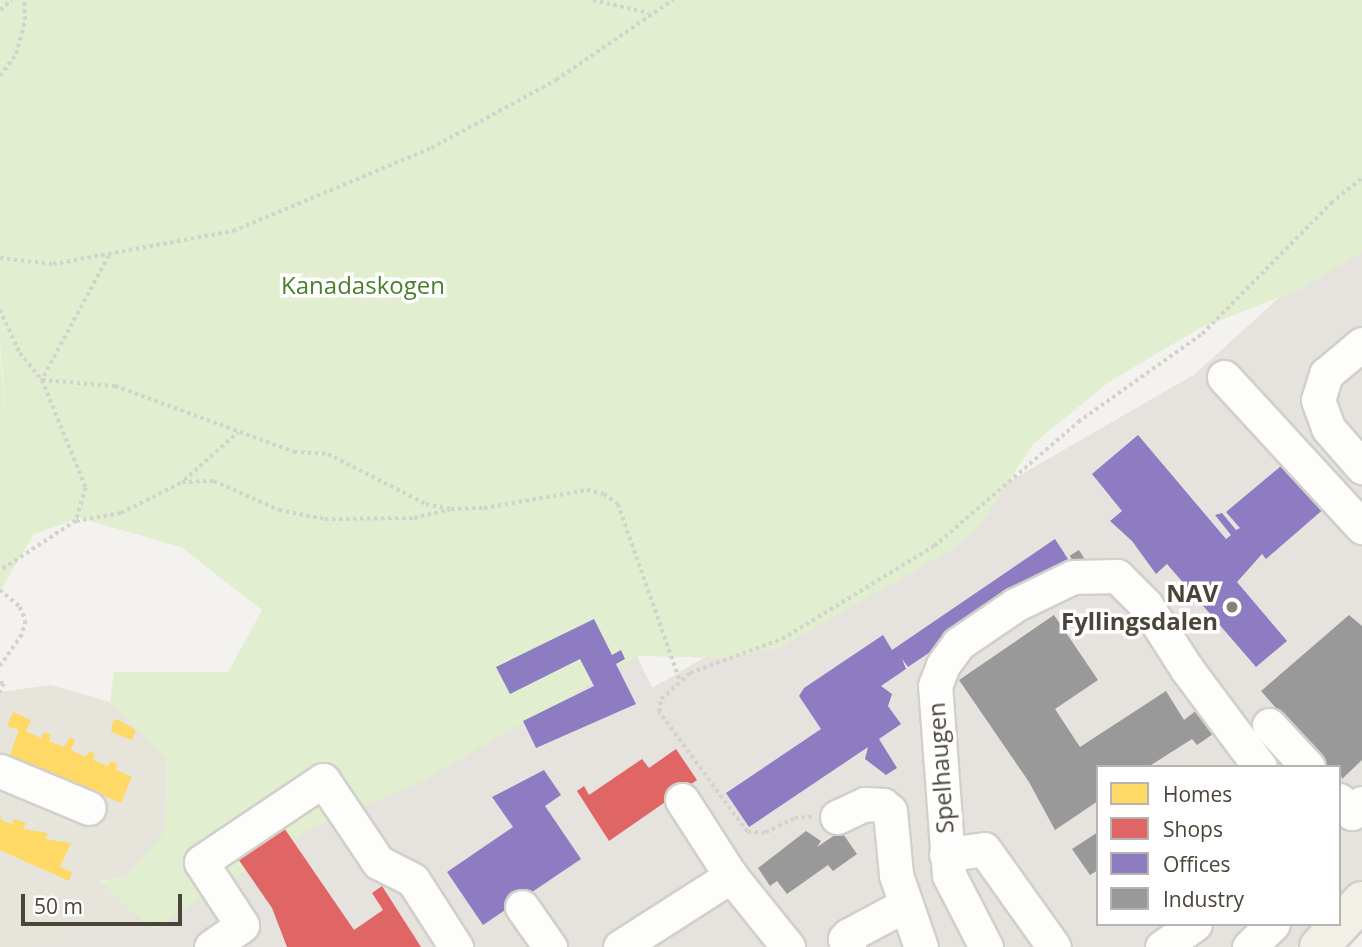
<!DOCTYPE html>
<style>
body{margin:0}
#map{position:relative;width:1362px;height:947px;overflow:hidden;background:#f4f2ee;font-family:"Open Sans",sans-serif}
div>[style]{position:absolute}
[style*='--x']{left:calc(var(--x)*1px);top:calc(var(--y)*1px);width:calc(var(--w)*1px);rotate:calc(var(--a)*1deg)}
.residential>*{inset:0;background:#e7e4dc}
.industrial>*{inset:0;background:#e6e2de}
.green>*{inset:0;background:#e1eecf}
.parking>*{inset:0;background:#e6e3df;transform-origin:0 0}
.homes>*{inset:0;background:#ffd966}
.shops>*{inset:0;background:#e06666}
.offices>*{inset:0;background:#8e7cc3}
.industry>*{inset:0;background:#999;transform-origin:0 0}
.path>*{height:3.5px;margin-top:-1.75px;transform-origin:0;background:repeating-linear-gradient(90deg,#d3d2cc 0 3.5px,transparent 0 7px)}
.roads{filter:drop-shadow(2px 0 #d2d0cb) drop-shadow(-2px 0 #d2d0cb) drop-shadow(0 2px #d2d0cb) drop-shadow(0 -2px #d2d0cb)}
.minor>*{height:33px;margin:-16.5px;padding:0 16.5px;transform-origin:16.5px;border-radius:16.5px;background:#fdfdfc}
.major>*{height:38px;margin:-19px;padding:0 19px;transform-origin:19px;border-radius:19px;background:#f2efe6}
.dots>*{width:19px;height:19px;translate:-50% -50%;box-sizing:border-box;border:4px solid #fff;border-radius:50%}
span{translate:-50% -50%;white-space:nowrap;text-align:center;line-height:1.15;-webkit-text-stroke:7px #fff;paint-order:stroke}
.park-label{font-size:24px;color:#4a7f2a}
.poi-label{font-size:24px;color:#4b4439;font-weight:700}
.right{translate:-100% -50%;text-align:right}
.street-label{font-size:24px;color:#4b4439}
.legend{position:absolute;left:1096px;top:765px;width:245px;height:161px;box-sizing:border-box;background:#fff;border:2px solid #b7b4b0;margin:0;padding:9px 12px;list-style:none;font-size:21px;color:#4b4439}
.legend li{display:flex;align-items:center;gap:14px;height:35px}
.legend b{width:35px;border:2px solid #b7b4b0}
.scale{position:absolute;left:21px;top:894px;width:161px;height:32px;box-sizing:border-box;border:4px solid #4b4439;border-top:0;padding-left:9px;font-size:21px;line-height:24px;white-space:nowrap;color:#4b4439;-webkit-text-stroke:5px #fff;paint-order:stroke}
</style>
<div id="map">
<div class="residential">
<div style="clip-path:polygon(51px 685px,110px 702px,167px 760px,165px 833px,125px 877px,101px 881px,152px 930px,46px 947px,0 947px,0 692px)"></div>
</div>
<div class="industrial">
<div style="clip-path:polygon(1362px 222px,1362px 880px,1339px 903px,1339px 767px,1098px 767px,1098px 924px,1318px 924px,1296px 947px,34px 947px,128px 928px,275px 733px,599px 577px,652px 688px,1195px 374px)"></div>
</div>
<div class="green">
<div style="clip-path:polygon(0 0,1362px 0,1362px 252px,1301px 289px,1200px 328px,1109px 382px,1033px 444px,980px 526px,955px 548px,779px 648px,728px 658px,639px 656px,421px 782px,309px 830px,152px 930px,100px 882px,125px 877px,165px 832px,167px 760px,110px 702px,114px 672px,228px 672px,262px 610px,181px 547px,80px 518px,34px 534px,0 591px,0 353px,10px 467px,0 341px)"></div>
</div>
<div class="parking">
<div style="clip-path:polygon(1336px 277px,1362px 312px,1362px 329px,1307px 379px,1317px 419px,1362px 476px,1362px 489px,1359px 486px,1345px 498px,1231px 371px)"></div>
<div style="left:1217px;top:373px;width:112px;height:83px;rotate:51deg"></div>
<div style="clip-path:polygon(1326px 507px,1362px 550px,1362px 605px,1310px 649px,1287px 641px,1256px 605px,1266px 559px)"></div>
<div style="clip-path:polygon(857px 764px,881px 778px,891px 798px,822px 832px,821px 819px,808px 796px)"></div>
</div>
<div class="homes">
<div style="clip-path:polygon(13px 712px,31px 720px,26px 731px,41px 738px,44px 732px,51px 735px,49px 741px,64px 747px,70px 737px,75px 740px,71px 750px,86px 757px,89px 751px,95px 754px,93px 760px,108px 766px,111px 761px,118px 764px,115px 769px,132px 777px,121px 803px,9px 757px,19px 730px,7px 726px)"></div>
<div style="clip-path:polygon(117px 719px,136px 730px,132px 740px,111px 732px,113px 721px)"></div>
<div style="clip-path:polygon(0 813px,1px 820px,12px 824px,14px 819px,26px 823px,23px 829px,48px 833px,45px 839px,71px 843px,60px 867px,72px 872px,69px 881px,0 850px)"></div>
</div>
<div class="shops">
<div style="clip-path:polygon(676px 749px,697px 780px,609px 841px,577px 791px,584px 786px,589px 795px,642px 759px,649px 768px)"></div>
<div style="clip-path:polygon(280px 822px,354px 930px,383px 910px,372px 893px,382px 886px,421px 947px,287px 947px,272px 908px,234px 853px)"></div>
</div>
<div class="offices">
<div style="clip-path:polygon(1138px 435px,1226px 539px,1231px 535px,1215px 515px,1222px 513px,1236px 530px,1240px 528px,1226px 512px,1287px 461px,1326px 507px,1266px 559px,1262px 554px,1237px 582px,1287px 641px,1256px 667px,1167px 564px,1156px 574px,1132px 541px,1110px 521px,1122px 511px,1092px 474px)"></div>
<div style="clip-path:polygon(1055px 539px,1068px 559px,908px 667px,902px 659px,906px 669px,881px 686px,892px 694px,888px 706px,901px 724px,879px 739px,897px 768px,886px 775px,865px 759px,868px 747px,749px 827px,726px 793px,821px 729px,799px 696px,804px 688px,883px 635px,892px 650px)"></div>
<div style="clip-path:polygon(594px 619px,612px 655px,621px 650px,625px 659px,616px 664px,636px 704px,536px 748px,523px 721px,594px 686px,580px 659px,510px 694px,496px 667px)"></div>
<div style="clip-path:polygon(544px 770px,561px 795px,545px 806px,581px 859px,483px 925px,447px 872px,513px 827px,492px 797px)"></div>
</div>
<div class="industry">
<div style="left:1079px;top:550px;width:15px;height:11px;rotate:58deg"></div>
<div style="clip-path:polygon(1054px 615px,1098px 680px,1055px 709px,1080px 747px,1166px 691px,1184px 720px,1197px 710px,1213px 734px,1197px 745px,1192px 739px,1148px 767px,1098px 767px,1098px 801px,1055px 830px,1029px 782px,959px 680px)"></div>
<div style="clip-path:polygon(1349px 615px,1362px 626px,1362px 760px,1342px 779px,1339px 767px,1328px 767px,1261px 691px)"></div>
<div style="clip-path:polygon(806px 831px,821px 841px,817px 847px,841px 831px,857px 854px,833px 871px,828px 865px,787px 894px,777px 881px,770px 886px,758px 868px)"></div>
<div style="clip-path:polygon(1098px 832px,1098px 870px,1090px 875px,1072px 849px)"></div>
</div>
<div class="path">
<div style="--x:593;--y:0;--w:57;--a:13.1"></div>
<div style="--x:0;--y:10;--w:15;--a:-42"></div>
<div style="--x:0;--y:76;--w:27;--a:-54"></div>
<div style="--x:16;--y:54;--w:35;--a:-75"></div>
<div style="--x:25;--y:20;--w:20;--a:-93"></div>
<div style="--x:109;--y:256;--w:141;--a:118.4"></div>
<div style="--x:42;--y:380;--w:73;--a:4.7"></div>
<div style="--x:115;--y:386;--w:191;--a:20.2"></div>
<div style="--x:294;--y:452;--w:34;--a:3"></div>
<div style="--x:328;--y:454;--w:110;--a:27"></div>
<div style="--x:426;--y:504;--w:25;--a:11"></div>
<div style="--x:451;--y:509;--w:33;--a:-2"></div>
<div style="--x:484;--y:508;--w:105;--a:-9.9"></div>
<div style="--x:587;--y:490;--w:17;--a:13"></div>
<div style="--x:604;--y:494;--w:17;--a:36"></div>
<div style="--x:618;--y:504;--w:188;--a:70.7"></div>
<div style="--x:0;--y:258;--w:53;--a:6.5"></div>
<div style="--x:53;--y:264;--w:183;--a:-10.4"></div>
<div style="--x:233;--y:231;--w:215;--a:-22.7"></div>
<div style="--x:431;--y:148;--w:142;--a:-28.5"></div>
<div style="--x:556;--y:80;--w:142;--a:-34.4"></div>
<div style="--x:0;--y:310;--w:47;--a:65.1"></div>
<div style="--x:20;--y:353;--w:35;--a:51"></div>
<div style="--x:42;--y:380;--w:117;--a:67.8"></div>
<div style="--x:86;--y:488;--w:34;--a:107"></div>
<div style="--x:76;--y:521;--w:91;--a:146.7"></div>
<div style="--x:184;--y:480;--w:72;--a:-41.6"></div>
<div style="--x:76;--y:521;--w:46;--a:-10.1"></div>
<div style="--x:121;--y:513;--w:68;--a:-26.9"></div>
<div style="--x:182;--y:482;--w:32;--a:-2"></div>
<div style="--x:214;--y:481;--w:71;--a:24"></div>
<div style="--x:279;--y:510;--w:47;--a:11.1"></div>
<div style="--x:325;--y:519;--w:89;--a:-0.6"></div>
<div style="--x:414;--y:518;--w:37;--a:-13"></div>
<div style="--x:0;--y:590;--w:26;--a:40"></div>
<div style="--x:20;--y:607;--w:15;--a:67"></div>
<div style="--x:26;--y:621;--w:15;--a:106"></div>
<div style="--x:22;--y:635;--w:38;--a:125"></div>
<div style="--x:0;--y:682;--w:4;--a:27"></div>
<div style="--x:4;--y:684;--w:10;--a:114"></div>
<div style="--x:812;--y:817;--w:18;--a:174"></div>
<div style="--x:794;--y:819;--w:32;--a:154"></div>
<div style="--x:765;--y:833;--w:18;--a:-177"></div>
<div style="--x:747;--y:832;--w:149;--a:-126.3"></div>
<div style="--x:659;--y:712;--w:13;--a:-81"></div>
<div style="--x:661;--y:699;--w:39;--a:-42"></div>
<div style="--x:690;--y:673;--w:98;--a:-20.3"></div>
<div style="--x:782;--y:639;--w:178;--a:-31.5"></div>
<div style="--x:934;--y:546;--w:190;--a:-40.7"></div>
<div style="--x:1078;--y:422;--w:152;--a:-35.4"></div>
<div style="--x:1202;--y:334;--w:184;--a:-45.4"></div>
<div style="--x:1331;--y:203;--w:40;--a:-39"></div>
</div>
<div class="roads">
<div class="minor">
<div style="--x:1362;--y:344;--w:47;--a:140.2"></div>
<div style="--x:1326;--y:374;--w:27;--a:107"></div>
<div style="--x:1318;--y:400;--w:30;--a:70"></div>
<div style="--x:1328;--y:428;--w:52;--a:48.9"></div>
<div style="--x:1224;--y:377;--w:204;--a:47.4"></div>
<div style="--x:1269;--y:725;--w:57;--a:47.1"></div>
<div style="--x:0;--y:771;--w:96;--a:22.6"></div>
<div style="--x:682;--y:800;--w:90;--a:57.2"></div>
<div style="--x:731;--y:876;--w:91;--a:51.2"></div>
<div style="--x:1339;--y:800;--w:18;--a:45"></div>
<div style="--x:1352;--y:813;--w:14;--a:-45"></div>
<div style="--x:837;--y:817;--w:31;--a:-25"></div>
<div style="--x:865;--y:804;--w:18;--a:3"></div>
<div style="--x:883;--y:805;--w:9;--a:41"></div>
<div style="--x:890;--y:811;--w:64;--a:84.6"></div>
<div style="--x:896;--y:875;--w:76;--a:70.9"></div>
<div style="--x:946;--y:854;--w:38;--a:-7"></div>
<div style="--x:984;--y:849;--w:120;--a:54.5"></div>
<div style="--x:522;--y:907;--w:49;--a:55"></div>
<div style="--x:211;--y:947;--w:38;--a:-35"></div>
<div style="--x:242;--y:925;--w:75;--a:-123.1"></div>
<div style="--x:201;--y:862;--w:147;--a:-33.9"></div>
<div style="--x:323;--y:780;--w:99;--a:56.1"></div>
<div style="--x:378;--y:862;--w:39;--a:27"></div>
<div style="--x:413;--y:880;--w:80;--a:57.3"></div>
<div style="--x:620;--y:947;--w:132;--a:-32.6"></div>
<div style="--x:849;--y:947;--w:9;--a:-117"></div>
<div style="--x:845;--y:939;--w:6;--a:-45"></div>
<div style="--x:849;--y:935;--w:64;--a:-28.2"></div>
<div style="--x:986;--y:947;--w:81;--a:-117.2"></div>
<div style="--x:949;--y:875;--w:190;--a:-94.2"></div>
<div style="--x:935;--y:686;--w:22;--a:-69"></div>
<div style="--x:943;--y:665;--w:26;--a:-54"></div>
<div style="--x:958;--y:644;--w:69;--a:-34.4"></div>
<div style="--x:1015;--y:605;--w:64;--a:-25.8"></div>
<div style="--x:1073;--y:577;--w:44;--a:-1.3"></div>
<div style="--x:1117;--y:576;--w:41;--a:45"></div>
<div style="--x:1146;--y:605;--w:76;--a:57.4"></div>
<div style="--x:1187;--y:669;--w:122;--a:53.3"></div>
<div style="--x:1162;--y:947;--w:40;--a:-34.9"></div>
<div style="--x:1249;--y:947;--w:33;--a:-44"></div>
</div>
<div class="major">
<div style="--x:1319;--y:947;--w:63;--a:-46.9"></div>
</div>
</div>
<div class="dots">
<div style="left:1232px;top:607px;background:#868178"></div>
</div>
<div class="park-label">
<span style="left:363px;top:285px">Kanadaskogen</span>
</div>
<div class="poi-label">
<span class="right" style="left:1218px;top:607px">NAV<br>Fyllingsdalen</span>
</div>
<div class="street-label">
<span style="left:940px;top:768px;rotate:-94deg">Spelhaugen</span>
</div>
<ul class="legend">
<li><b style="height:19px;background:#ffd966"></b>Homes</li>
<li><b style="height:19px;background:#e06666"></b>Shops</li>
<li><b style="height:19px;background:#8e7cc3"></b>Offices</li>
<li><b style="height:19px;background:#999"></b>Industry</li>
</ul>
<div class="scale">50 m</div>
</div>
